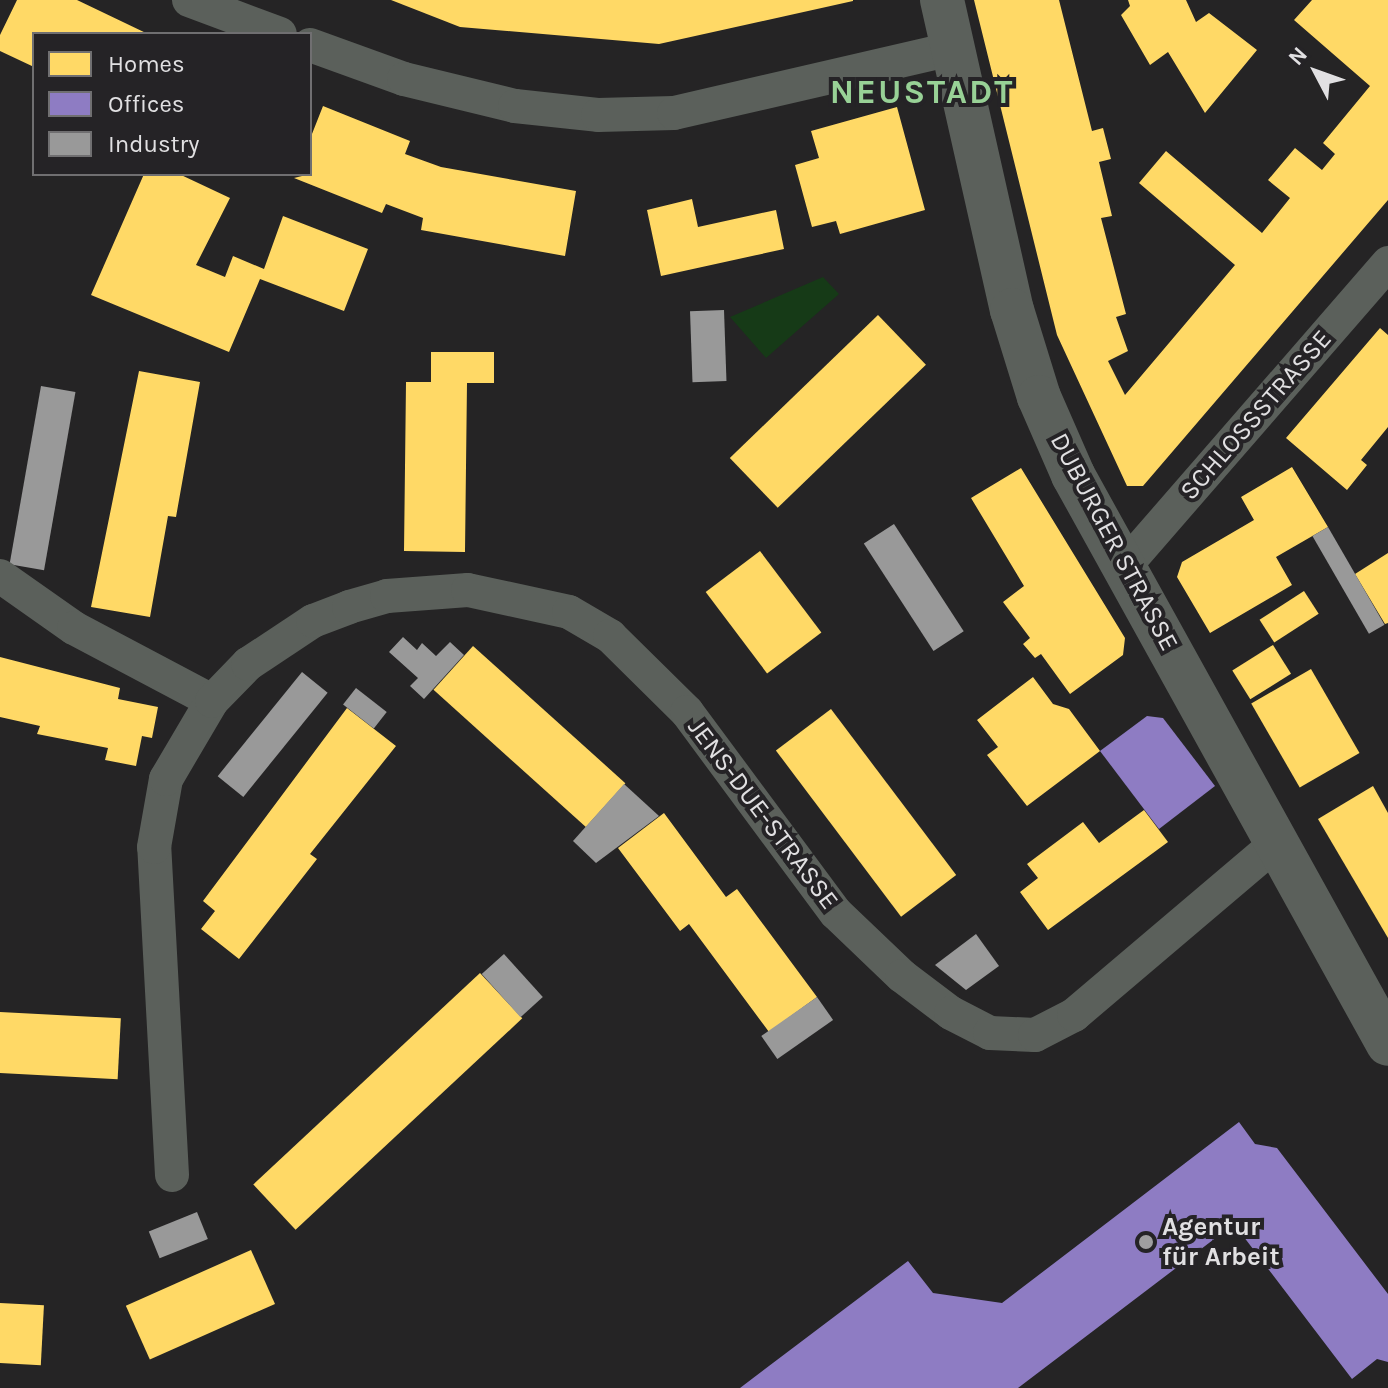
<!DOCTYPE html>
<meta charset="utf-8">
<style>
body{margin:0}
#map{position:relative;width:1388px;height:1388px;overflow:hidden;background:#252425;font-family:Karla,sans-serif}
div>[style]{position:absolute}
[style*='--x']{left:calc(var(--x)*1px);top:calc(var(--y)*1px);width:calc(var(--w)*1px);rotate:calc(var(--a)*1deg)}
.green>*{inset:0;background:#163a17}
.homes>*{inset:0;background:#ffd966;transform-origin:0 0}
.offices>*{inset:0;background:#8e7cc3}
.industry>*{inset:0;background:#999;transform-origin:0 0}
.minor>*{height:34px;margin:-17px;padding:0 17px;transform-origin:17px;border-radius:17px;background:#5b605b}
.tertiary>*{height:44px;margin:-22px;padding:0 22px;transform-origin:22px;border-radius:22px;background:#5b605b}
.dots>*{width:22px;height:22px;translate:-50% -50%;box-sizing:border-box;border:4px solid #252326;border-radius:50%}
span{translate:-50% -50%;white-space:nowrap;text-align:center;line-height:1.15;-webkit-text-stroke:8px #252326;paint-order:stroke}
.street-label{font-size:26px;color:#e1e0e2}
.poi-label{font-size:26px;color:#e1e0e2;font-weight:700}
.left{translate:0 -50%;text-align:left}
.district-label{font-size:34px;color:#98d196;font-weight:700;letter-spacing:2px}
.legend{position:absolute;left:32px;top:32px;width:280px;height:144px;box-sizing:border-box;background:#252326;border:2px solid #706f71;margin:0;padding:10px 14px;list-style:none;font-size:24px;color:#e1e0e2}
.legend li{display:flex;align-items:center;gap:16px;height:40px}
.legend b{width:40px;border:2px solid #706f71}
.north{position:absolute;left:1276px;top:32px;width:80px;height:80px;-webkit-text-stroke:6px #252326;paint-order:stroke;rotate:311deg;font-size:22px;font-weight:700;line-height:32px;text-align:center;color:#e1e0e2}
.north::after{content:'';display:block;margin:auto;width:28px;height:36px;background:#e1e0e2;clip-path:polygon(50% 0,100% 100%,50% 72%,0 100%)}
</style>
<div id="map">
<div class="green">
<div style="clip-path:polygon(823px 277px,839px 294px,766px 358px,730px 317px)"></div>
</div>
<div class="homes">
<div style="clip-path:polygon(17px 0,77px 0,148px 34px,34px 34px,34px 67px,0 51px,0 35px)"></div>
<div style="clip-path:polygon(391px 0,853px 0,853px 1px,659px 44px,460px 27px)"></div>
<div style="clip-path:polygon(974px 0,1059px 0,1092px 131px,1103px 128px,1111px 159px,1099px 162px,1112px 216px,1101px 218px,1126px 314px,1116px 317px,1128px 351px,1108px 361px,1125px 395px,1235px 265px,1139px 183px,1166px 151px,1262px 233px,1290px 198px,1268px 180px,1295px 148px,1322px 170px,1335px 154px,1323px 143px,1370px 86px,1294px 20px,1312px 0,1388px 0,1388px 200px,1143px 486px,1127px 486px,1057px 335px)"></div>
<div style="clip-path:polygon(1128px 0,1186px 0,1196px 22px,1209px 13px,1257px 50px,1205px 113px,1168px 52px,1150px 65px,1121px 15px,1130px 6px)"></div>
<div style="clip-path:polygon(323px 106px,410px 141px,405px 154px,441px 167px,576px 191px,565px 256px,421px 230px,423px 218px,386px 204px,382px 213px,294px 178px,310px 174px,310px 139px)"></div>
<div style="clip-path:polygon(897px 107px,925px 210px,840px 234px,836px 221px,812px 227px,795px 165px,819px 158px,811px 131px)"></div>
<div style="clip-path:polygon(144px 174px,179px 174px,230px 198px,196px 265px,225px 277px,233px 256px,264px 269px,283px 216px,368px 249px,344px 311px,260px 279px,229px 352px,91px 295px)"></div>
<div style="clip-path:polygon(692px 199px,698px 227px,776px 210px,784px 249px,661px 276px,647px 210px)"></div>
<div style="left:878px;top:315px;width:69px;height:206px;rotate:46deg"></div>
<div style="clip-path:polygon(1380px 328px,1388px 335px,1388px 427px,1361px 460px,1367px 465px,1347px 490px,1286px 438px)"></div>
<div style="clip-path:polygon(431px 352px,494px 352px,494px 383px,467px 383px,465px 552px,404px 551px,406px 382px,431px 382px)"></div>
<div style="clip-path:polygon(139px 371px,200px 382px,176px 517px,168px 516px,150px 617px,91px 607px)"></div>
<div style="clip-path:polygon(1292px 467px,1328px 527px,1276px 557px,1292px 585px,1210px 633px,1177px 577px,1182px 562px,1254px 520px,1241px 497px)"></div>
<div style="clip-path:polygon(1021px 468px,1125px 638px,1123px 655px,1070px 694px,1041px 654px,1035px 658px,1023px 644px,1030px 638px,1003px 602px,1024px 586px,971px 498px)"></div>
<div style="left:760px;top:551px;width:102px;height:68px;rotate:53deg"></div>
<div style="clip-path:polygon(1388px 553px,1388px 623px,1385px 624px,1355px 574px)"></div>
<div style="left:1304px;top:591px;width:27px;height:53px;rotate:57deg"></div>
<div style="left:1273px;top:645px;width:34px;height:48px;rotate:58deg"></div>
<div style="left:473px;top:646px;width:205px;height:59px;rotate:42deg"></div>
<div style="clip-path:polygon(0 657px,120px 688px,118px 699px,158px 707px,152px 738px,142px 736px,136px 766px,105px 760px,108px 748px,37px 734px,40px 726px,0 717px)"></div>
<div style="left:1311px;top:669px;width:97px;height:69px;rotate:60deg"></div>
<div style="clip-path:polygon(1033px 677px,1053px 704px,1069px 709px,1100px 751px,1027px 806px,987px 755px,998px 747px,977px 720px)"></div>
<div style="clip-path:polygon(347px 708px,396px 746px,310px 854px,317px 859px,239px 959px,201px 929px,215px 911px,203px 901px)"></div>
<div style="left:831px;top:709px;width:208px;height:69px;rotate:53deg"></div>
<div style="clip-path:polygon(1373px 786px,1388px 813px,1388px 938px,1318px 819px)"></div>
<div style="clip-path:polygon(1144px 810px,1168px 842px,1048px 930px,1020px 892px,1038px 878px,1027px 864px,1083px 822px,1099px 843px)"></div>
<div style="clip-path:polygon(664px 813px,726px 897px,737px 889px,817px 997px,769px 1032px,689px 924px,680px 931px,618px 848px)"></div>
<div style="left:480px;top:973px;width:62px;height:310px;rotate:47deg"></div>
<div style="left:0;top:1012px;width:121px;height:61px;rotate:3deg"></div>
<div style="left:251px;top:1250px;width:59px;height:137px;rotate:66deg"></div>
<div style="left:0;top:1303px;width:44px;height:60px;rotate:3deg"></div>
</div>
<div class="offices">
<div style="clip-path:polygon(1147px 716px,1163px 718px,1215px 786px,1159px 829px,1100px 751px)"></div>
<div style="clip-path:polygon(1239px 1122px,1255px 1144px,1277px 1148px,1388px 1294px,1388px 1362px,1377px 1359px,1352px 1379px,1234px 1224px,1018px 1388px,740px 1388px,908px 1261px,933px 1293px,1002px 1303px)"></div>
</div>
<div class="industry">
<div style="left:724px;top:310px;width:71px;height:34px;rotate:88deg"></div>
<div style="left:41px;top:386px;width:35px;height:181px;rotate:10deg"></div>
<div style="left:894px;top:524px;width:128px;height:36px;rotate:57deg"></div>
<div style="left:1328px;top:527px;width:113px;height:18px;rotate:60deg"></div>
<div style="clip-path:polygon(403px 637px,417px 650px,422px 643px,436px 656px,450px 642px,464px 655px,424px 699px,410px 686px,418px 678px,389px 652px)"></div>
<div style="left:302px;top:672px;width:33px;height:134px;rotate:39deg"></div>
<div style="left:356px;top:688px;width:39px;height:21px;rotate:38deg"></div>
<div style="clip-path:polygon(624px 784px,659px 816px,596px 863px,573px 841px)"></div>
<div style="clip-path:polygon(976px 934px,999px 966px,966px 990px,935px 965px)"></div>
<div style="left:504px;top:954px;width:58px;height:30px;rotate:48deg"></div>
<div style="left:817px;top:997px;width:28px;height:68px;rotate:55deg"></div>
<div style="left:197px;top:1212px;width:29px;height:52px;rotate:68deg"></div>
</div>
<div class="minor">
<div style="--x:189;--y:0;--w:97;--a:20.5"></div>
<div style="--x:310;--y:45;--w:100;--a:19.9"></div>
<div style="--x:404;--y:79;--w:114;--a:13.7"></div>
<div style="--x:515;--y:106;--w:83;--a:6.2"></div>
<div style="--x:598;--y:115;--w:76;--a:-1.5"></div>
<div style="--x:674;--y:113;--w:284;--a:-13"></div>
<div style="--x:1124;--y:567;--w:403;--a:-49"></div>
<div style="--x:0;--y:576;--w:90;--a:35.1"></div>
<div style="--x:74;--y:628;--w:156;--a:27.9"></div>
<div style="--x:172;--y:1175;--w:328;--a:-93.1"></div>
<div style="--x:154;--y:847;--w:69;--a:-80"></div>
<div style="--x:166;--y:779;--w:91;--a:-59.5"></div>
<div style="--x:212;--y:701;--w:52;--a:-45.8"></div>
<div style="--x:248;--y:664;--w:78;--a:-33.5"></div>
<div style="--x:313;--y:621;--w:39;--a:-21"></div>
<div style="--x:349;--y:607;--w:40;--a:-16"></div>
<div style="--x:387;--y:596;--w:81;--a:-4.2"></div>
<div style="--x:468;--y:590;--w:103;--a:12.3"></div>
<div style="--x:569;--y:612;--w:48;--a:30.3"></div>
<div style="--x:610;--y:636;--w:108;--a:44.6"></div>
<div style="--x:687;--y:712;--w:250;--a:53.5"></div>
<div style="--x:836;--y:913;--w:91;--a:43.7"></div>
<div style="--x:902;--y:976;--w:61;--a:37.1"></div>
<div style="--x:951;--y:1013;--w:44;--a:27.1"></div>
<div style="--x:990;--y:1033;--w:45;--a:2.5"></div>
<div style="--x:1035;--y:1035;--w:44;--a:-27.1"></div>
<div style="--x:1074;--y:1015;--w:269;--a:-40.3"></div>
</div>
<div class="tertiary">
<div style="--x:942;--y:0;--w:318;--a:77.3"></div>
<div style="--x:1012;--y:310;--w:91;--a:72.8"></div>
<div style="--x:1039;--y:397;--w:85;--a:66.4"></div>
<div style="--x:1073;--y:475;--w:650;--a:61.03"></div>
</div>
<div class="dots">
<div style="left:1146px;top:1242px;background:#9f9ea0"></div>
</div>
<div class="street-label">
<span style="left:1256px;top:415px;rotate:-49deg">SCHLOSSSTRASSE</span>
<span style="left:1114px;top:542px;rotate:62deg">DUBURGER STRASSE</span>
<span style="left:763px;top:814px;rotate:53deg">JENS-DUE-STRASSE</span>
</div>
<div class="poi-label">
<span class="left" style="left:1162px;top:1242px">Agentur<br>für Arbeit</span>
</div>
<div class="district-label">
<span style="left:922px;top:93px">NEUSTADT</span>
</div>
<ul class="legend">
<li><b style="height:22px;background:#ffd966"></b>Homes</li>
<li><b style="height:22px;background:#8e7cc3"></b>Offices</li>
<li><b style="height:22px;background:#999"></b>Industry</li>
</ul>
<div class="north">N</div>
</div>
